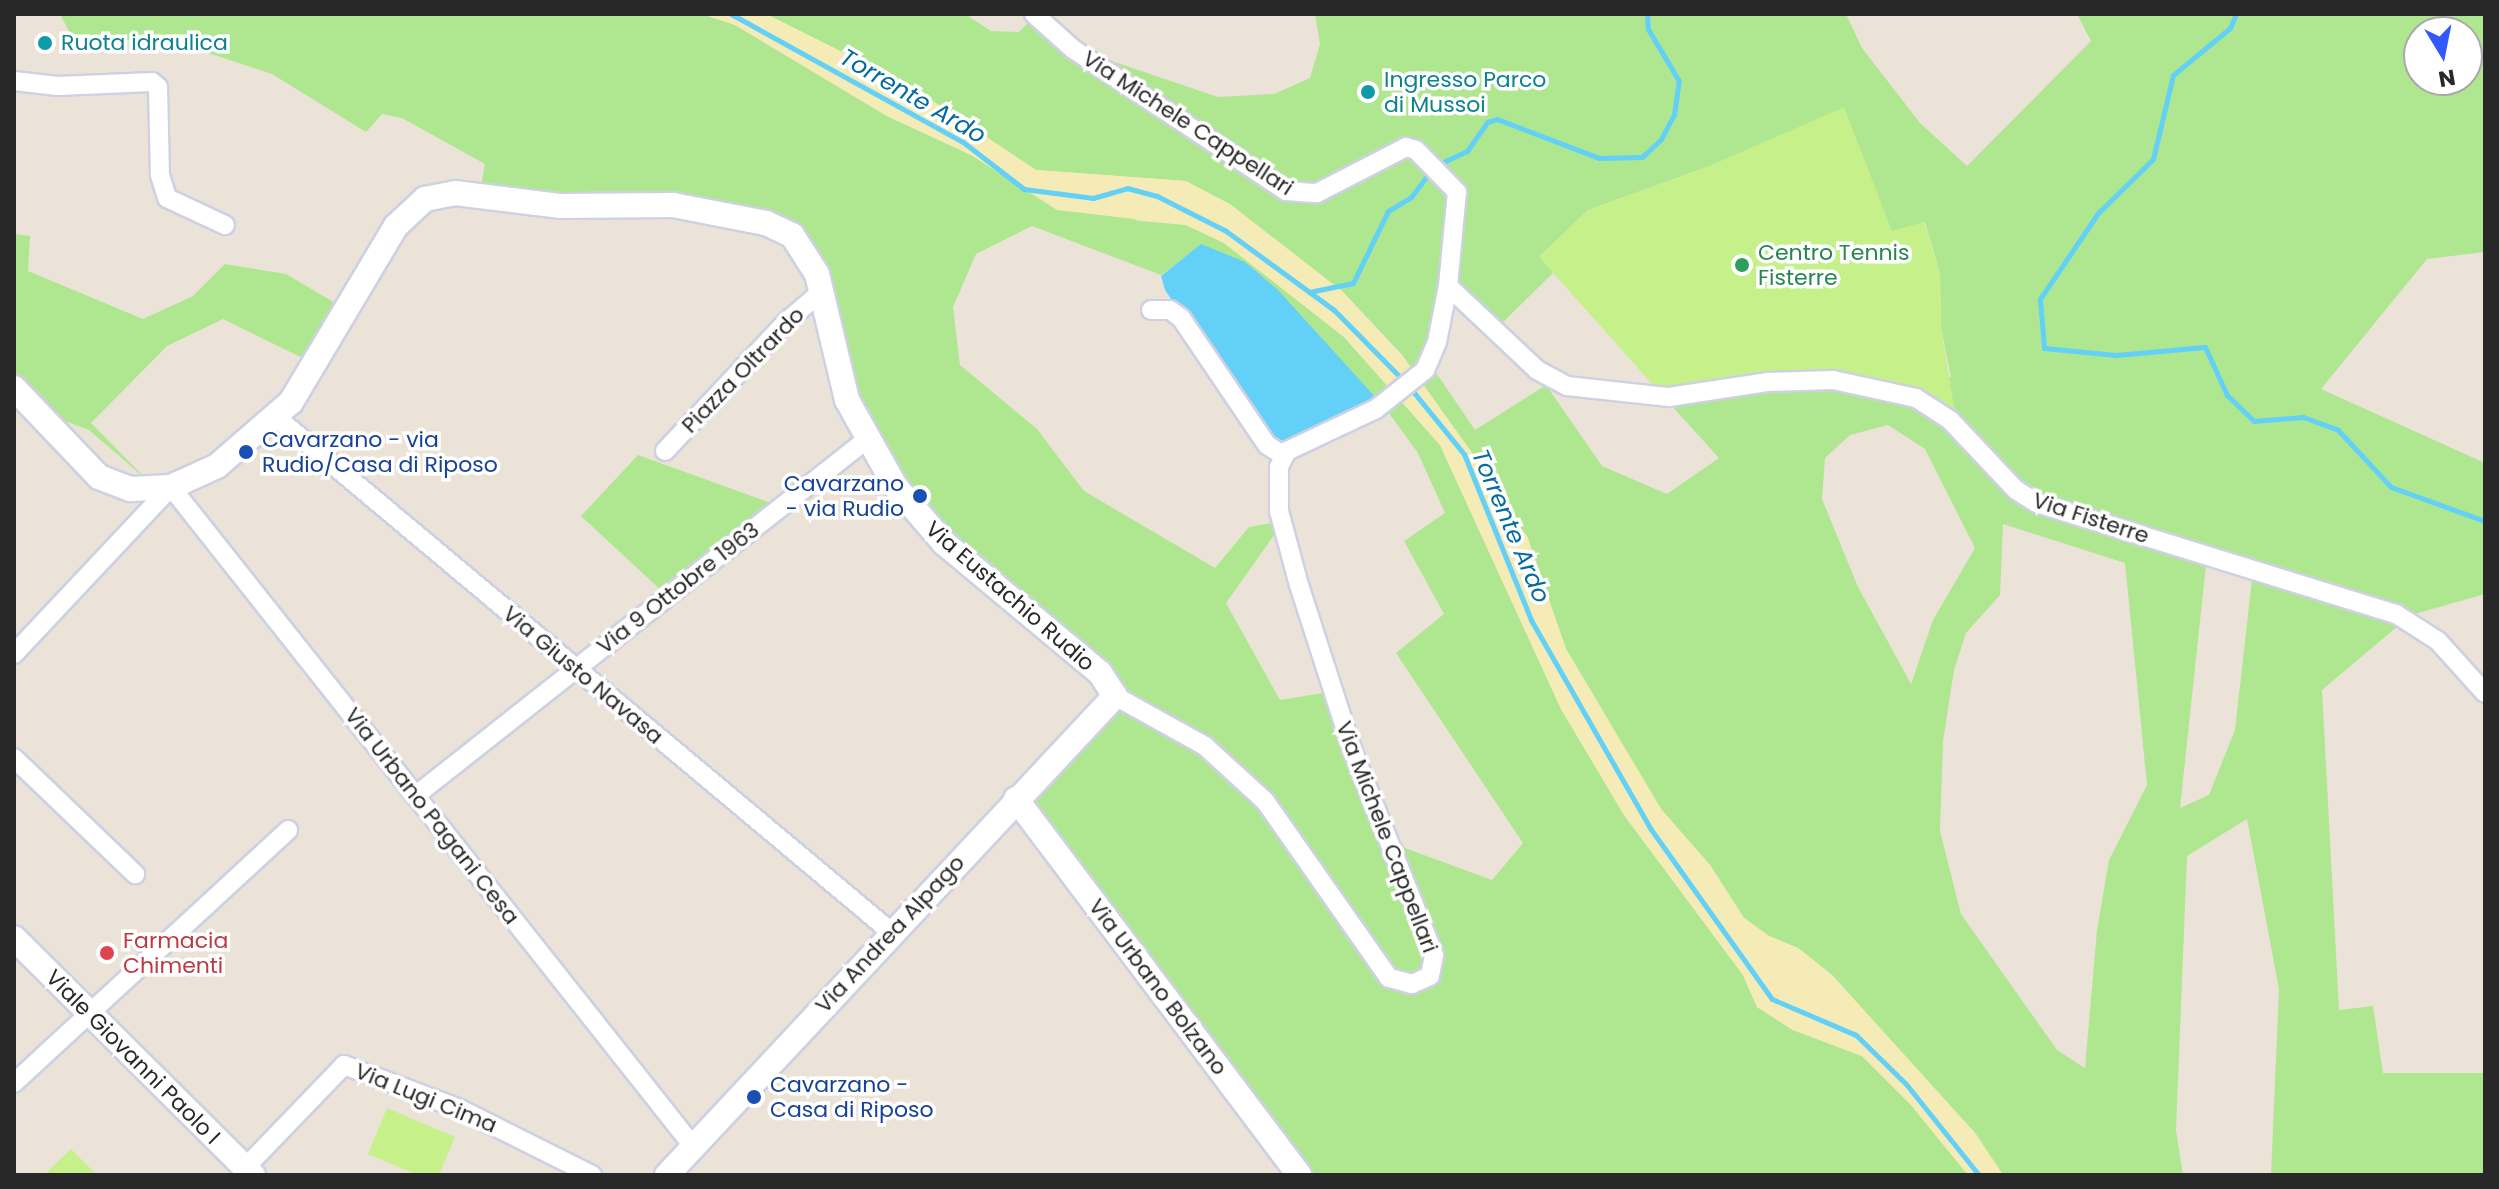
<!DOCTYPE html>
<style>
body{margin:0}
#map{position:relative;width:2499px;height:1189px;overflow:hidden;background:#ece3d8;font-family:Poppins,sans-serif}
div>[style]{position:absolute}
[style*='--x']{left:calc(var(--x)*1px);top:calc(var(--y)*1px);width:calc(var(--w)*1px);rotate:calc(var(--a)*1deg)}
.green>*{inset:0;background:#aee78f}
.sand>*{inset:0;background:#f4ebb7}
.pitch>*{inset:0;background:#c5f08a}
.water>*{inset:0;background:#62d0f7}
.stream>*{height:5px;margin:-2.5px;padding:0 2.5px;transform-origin:2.5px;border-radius:2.5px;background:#62d0f7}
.roads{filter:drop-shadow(2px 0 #cdd1e3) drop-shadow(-2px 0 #cdd1e3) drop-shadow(0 2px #cdd1e3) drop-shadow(0 -2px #cdd1e3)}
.street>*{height:18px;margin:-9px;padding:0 9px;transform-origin:9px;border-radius:9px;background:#fff}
.secondary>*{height:24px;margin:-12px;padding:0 12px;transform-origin:12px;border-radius:12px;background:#fff}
.dots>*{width:22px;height:22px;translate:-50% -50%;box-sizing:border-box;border:4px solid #fff;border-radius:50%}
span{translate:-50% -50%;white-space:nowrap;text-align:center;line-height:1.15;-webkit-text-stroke:7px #fff;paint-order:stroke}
.culture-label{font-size:22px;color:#0d838f}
.left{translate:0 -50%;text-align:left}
.street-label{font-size:22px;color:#282828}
.leisure-label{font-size:22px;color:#27864d}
.transit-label{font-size:22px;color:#164399}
.right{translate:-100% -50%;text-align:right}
.health-label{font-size:22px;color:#be3a42}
.water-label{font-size:24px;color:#036ba0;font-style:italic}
.frame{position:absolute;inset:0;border:16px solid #282828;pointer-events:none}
.north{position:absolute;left:2403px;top:16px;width:80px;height:80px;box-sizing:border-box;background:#fff;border:2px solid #a9a9a9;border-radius:50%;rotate:170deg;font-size:22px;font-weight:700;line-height:32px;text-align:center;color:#282828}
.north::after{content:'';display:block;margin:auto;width:28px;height:36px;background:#3258ff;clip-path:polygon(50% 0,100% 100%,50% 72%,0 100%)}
</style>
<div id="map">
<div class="green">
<div style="clip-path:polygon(evenodd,60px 14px,702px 14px,735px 25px,887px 116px,971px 155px,1139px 221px,1186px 225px,1224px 243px,1344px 337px,1440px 445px,1561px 709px,1624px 815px,1743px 975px,1757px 1007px,1793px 1030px,1862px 1056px,1911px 1105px,1968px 1175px,1291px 1175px,1012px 798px,1123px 690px,947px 540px,871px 438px,830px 323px,781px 232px,657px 207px,480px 192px,485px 164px,402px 118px,382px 114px,366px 132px,272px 74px,172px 41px,73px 39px,60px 14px,1032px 226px,1161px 275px,1201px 245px,1349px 373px,1386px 409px,1418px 453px,1445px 513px,1404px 541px,1444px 614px,1396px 653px,1523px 843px,1492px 880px,1405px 848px,1358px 772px,1329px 692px,1280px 700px,1226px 603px,1284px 521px,1249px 527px,1215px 568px,1084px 491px,1037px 429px,960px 365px,953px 307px,976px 254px,1032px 226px)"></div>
<div style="clip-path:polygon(evenodd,766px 14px,965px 14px,991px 31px,1019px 32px,1037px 14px,1094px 55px,1218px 97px,1274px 94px,1310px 78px,1320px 44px,1315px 14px,1846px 14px,1862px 48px,1920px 123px,1967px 166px,2091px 41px,2077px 14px,2485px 14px,2485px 252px,2427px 259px,2321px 389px,2485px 463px,2485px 594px,2411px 615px,2322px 690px,2339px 1010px,2373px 1006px,2383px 1073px,2485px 1073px,2485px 1175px,2271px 1175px,2279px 989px,2247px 819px,2187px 856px,2176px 1130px,2183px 1175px,2003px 1175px,1975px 1133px,1832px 975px,1798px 948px,1769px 936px,1744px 918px,1710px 865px,1661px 809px,1566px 649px,1527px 536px,1496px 499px,1475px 457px,1402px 355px,1342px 291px,1186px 181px,1036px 170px,910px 86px,766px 14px,2419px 32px,2467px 32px,2467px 80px,2419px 80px,2419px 32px,766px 14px,1707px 167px,1892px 232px,1925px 222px,1940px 274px,1941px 328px,1951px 377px,1767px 382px,1670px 404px,1719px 458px,1667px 494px,1602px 466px,1546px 385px,1475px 430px,1424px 355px,1441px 278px,1497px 328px,1553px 273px,1540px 256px,1588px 210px,1707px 167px,766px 14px,1888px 425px,1925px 449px,1975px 548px,1933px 620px,1911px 684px,1858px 587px,1822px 499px,1825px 458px,1850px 435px,1888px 425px,766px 14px,2003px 524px,2125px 563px,2147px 785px,2109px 860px,2097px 930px,2085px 1068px,2057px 1050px,1961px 914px,1940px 831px,1943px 741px,1954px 670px,1966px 633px,2000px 595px,2003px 524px,766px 14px,2206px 565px,2252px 579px,2235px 730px,2209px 795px,2180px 808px,2206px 565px)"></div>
<div style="clip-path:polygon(14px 234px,30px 236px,28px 271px,143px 319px,193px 296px,225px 264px,286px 274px,352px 313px,321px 367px,223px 319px,167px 346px,91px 423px,147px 480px,89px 430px,14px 402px)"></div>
<div style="clip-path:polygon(638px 455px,779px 506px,664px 593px,581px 516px)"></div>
</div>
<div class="sand">
<div style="clip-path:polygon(702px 14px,766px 14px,910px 86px,1036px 170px,1186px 181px,1230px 204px,1342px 291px,1402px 355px,1475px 457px,1496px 499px,1527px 536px,1566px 649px,1661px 809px,1710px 865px,1744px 918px,1769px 936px,1798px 948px,1832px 975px,1975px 1133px,2003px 1175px,1968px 1175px,1911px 1105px,1862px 1056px,1793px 1030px,1757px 1007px,1743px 975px,1624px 815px,1561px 709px,1440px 445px,1344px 337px,1224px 243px,1186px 225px,1057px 210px,971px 155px,887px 116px,735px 25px)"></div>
</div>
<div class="pitch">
<div style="clip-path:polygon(1844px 107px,1892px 231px,1924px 222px,1940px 274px,1941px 328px,1956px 419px,1844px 375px,1670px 404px,1539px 257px,1588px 210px,1707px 167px)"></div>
<div style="clip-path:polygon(387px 1108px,455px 1137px,439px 1175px,417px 1175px,368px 1154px)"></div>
<div style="clip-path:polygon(71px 1149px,97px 1175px,44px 1175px)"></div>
</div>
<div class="water">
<div style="clip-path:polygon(1201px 244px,1245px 262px,1278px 290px,1386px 409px,1278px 456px,1165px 290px,1161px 276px)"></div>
</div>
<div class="stream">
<div style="--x:731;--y:14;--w:265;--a:28.9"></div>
<div style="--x:963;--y:142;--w:77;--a:37.6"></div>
<div style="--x:1024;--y:189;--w:70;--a:7.4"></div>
<div style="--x:1093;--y:198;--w:35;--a:-16"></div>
<div style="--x:1127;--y:188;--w:31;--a:15"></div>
<div style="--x:1157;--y:196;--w:77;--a:26.9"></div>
<div style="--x:1226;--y:231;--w:134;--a:36.2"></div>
<div style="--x:1334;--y:310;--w:100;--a:45.4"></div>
<div style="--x:2236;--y:14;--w:15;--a:113"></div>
<div style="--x:2230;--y:28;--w:74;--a:140.5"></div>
<div style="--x:2173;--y:75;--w:86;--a:103.4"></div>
<div style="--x:2153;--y:159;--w:77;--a:135.5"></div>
<div style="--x:2098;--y:213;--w:104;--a:124"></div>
<div style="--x:2040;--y:299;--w:49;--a:85.3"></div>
<div style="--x:2044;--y:348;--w:72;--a:5.6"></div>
<div style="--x:2116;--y:355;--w:89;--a:-5.1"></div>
<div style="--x:2205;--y:347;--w:53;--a:65.4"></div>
<div style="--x:2227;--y:395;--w:37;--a:44"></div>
<div style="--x:2254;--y:421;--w:49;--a:-4.7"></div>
<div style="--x:2303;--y:417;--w:37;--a:20"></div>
<div style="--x:2338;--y:430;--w:78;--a:47.1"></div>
<div style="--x:2391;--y:487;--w:100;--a:19.9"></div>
<div style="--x:1437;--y:165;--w:33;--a:-25"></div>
<div style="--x:1467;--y:151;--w:35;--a:-55"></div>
<div style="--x:1487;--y:122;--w:10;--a:-17"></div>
<div style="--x:1497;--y:119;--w:109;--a:20.9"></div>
<div style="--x:1599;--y:158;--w:43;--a:-1.3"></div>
<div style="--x:1642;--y:157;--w:26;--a:-43"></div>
<div style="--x:1661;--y:139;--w:27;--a:-62"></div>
<div style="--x:1674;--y:115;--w:34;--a:-82"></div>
<div style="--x:1679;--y:81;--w:61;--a:-120.8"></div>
<div style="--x:1648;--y:29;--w:15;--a:-94"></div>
<div style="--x:1309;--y:292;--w:45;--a:-11.6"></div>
<div style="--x:1353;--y:283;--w:80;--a:-64.1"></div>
<div style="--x:1388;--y:211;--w:27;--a:-31"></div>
<div style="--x:1411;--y:197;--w:31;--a:-53"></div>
<div style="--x:1411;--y:389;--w:84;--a:50.8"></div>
<div style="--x:1464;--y:454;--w:179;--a:68"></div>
<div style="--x:1531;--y:620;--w:240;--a:60.2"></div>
<div style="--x:1650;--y:828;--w:210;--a:54.5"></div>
<div style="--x:1772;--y:999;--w:91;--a:23.2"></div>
<div style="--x:1856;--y:1035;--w:70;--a:44.4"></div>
<div style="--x:1906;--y:1084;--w:117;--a:51.3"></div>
</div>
<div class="roads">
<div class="street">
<div style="--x:1034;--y:14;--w:52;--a:41.9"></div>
<div style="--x:1073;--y:49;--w:256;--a:33.7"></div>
<div style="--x:1286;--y:191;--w:31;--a:4"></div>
<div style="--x:1317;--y:193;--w:100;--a:-27.3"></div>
<div style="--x:1406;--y:147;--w:10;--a:17"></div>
<div style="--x:1416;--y:150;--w:59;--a:45.7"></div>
<div style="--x:1457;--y:192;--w:94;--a:95.5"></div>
<div style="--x:1448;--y:286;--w:57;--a:101.1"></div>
<div style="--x:1437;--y:342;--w:30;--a:113"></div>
<div style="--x:1425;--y:370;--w:63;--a:141.5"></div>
<div style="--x:1376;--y:409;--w:98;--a:154.7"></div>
<div style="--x:1287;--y:451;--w:18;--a:117"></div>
<div style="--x:1279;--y:467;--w:44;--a:90"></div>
<div style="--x:1279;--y:511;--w:77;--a:74.9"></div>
<div style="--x:1299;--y:585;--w:172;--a:72.1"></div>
<div style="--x:1352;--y:749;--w:222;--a:68.3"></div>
<div style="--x:1434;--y:955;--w:21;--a:101"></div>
<div style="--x:1430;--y:976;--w:20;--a:156"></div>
<div style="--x:1412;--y:984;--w:24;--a:-165"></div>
<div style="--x:1389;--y:978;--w:216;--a:-125"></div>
<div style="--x:1265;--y:801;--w:81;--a:-137.5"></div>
<div style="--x:1205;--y:746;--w:103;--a:-150.9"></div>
<div style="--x:14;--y:81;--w:44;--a:6.5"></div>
<div style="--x:58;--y:86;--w:94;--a:-2.4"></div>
<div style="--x:152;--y:82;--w:8;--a:40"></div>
<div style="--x:158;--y:87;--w:88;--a:88.7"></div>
<div style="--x:160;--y:175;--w:24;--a:73"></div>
<div style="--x:167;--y:198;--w:64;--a:25"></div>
<div style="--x:1448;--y:286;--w:122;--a:43.3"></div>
<div style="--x:1537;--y:370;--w:34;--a:28"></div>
<div style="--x:1567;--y:386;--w:103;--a:6.2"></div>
<div style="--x:1669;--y:397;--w:99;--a:-8.7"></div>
<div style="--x:1767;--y:382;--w:66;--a:-1.7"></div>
<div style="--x:1833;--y:380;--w:85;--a:12.2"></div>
<div style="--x:1916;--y:398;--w:40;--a:32.9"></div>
<div style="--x:1950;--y:420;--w:96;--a:46.7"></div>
<div style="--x:2016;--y:490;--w:25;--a:32"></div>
<div style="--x:2037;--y:503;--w:376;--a:17.2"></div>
<div style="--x:2396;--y:614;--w:50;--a:32.7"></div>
<div style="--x:2438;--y:641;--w:70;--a:47.9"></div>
<div style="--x:1151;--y:310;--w:19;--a:0"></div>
<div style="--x:1170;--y:310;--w:14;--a:36"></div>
<div style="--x:1181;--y:318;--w:153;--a:55.9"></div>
<div style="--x:1267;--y:445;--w:19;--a:32"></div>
<div style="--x:276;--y:417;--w:802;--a:39.94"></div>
<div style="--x:665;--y:451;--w:177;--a:-46.8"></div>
<div style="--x:786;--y:322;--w:48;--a:-40.7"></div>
<div style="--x:14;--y:654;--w:229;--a:-46.8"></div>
<div style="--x:171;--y:487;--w:841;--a:51.62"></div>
<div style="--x:14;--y:758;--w:168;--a:43.8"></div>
<div style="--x:415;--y:796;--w:575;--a:-38.29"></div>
<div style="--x:14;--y:1083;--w:373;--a:-42.7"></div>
<div style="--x:245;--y:1168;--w:143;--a:-46.1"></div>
<div style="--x:344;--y:1065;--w:124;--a:20.8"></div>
<div style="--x:460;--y:1109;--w:148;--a:26.6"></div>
</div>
<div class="secondary">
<div style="--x:14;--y:388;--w:123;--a:46.3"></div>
<div style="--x:99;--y:477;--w:34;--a:21"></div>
<div style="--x:131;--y:489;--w:40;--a:-2.9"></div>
<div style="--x:171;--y:487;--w:51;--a:-24.5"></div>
<div style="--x:217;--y:466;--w:98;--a:-40.9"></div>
<div style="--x:291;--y:402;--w:205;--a:-59.2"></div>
<div style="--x:396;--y:226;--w:40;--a:-43"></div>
<div style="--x:425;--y:199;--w:31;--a:-11"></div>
<div style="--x:455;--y:193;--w:107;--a:7"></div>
<div style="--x:561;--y:206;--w:112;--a:-0.5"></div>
<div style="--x:673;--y:205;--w:95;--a:11"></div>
<div style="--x:766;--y:223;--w:29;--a:25"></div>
<div style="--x:792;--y:235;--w:46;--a:57.3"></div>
<div style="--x:817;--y:274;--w:130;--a:76.6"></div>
<div style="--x:847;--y:400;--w:98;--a:60.8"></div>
<div style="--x:895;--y:486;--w:75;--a:49.3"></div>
<div style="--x:944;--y:543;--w:203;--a:39.8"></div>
<div style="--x:1100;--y:673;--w:27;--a:57"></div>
<div style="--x:1115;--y:696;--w:656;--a:133.08"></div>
<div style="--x:1016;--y:799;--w:471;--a:53"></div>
<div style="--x:14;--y:938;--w:337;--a:44.8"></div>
</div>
</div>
<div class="dots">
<div style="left:45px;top:43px;background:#0f9aa8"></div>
<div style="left:1368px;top:92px;background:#0f9aa8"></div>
<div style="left:1742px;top:265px;background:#2e9e5b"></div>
<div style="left:246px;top:452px;background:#1a4fb4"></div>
<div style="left:920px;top:496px;background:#1a4fb4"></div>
<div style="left:107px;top:953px;background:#e0444e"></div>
<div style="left:754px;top:1097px;background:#1a4fb4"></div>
</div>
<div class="culture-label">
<span class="left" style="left:61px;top:43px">Ruota idraulica</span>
<span class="left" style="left:1384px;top:92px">Ingresso Parco<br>di Mussoi</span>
</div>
<div class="street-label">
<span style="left:1188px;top:123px;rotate:33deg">Via Michele Cappellari</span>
<span style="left:743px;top:370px;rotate:-46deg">Piazza Oltrardo</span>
<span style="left:2091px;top:518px;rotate:18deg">Via Fisterre</span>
<span style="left:678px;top:588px;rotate:-38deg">Via 9 Ottobre 1963</span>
<span style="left:1010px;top:596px;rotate:41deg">Via Eustachio Rudio</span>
<span style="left:583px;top:675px;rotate:40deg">Via Giusto Navasa</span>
<span style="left:432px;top:816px;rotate:52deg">Via Urbano Pagani Cesa</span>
<span style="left:1387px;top:837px;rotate:69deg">Via Michele Cappellari</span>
<span style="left:890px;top:934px;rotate:-47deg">Via Andrea Alpago</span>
<span style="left:1158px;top:987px;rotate:53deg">Via Urbano Bolzano</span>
<span style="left:133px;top:1057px;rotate:45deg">Viale Giovanni Paolo I</span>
<span style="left:426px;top:1098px;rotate:22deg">Via Lugi Cima</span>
</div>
<div class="leisure-label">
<span class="left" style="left:1758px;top:265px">Centro Tennis<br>Fisterre</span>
</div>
<div class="transit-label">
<span class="left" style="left:262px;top:452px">Cavarzano - via<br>Rudio/Casa di Riposo</span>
<span class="right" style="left:904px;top:496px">Cavarzano<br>- via Rudio</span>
<span class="left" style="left:770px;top:1097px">Cavarzano -<br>Casa di Riposo</span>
</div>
<div class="health-label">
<span class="left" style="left:123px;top:953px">Farmacia<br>Chimenti</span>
</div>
<div class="water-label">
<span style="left:913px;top:96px;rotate:30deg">Torrente Ardo</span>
<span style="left:1511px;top:526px;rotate:67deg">Torrente Ardo</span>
</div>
<div class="frame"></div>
<div class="north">N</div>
</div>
